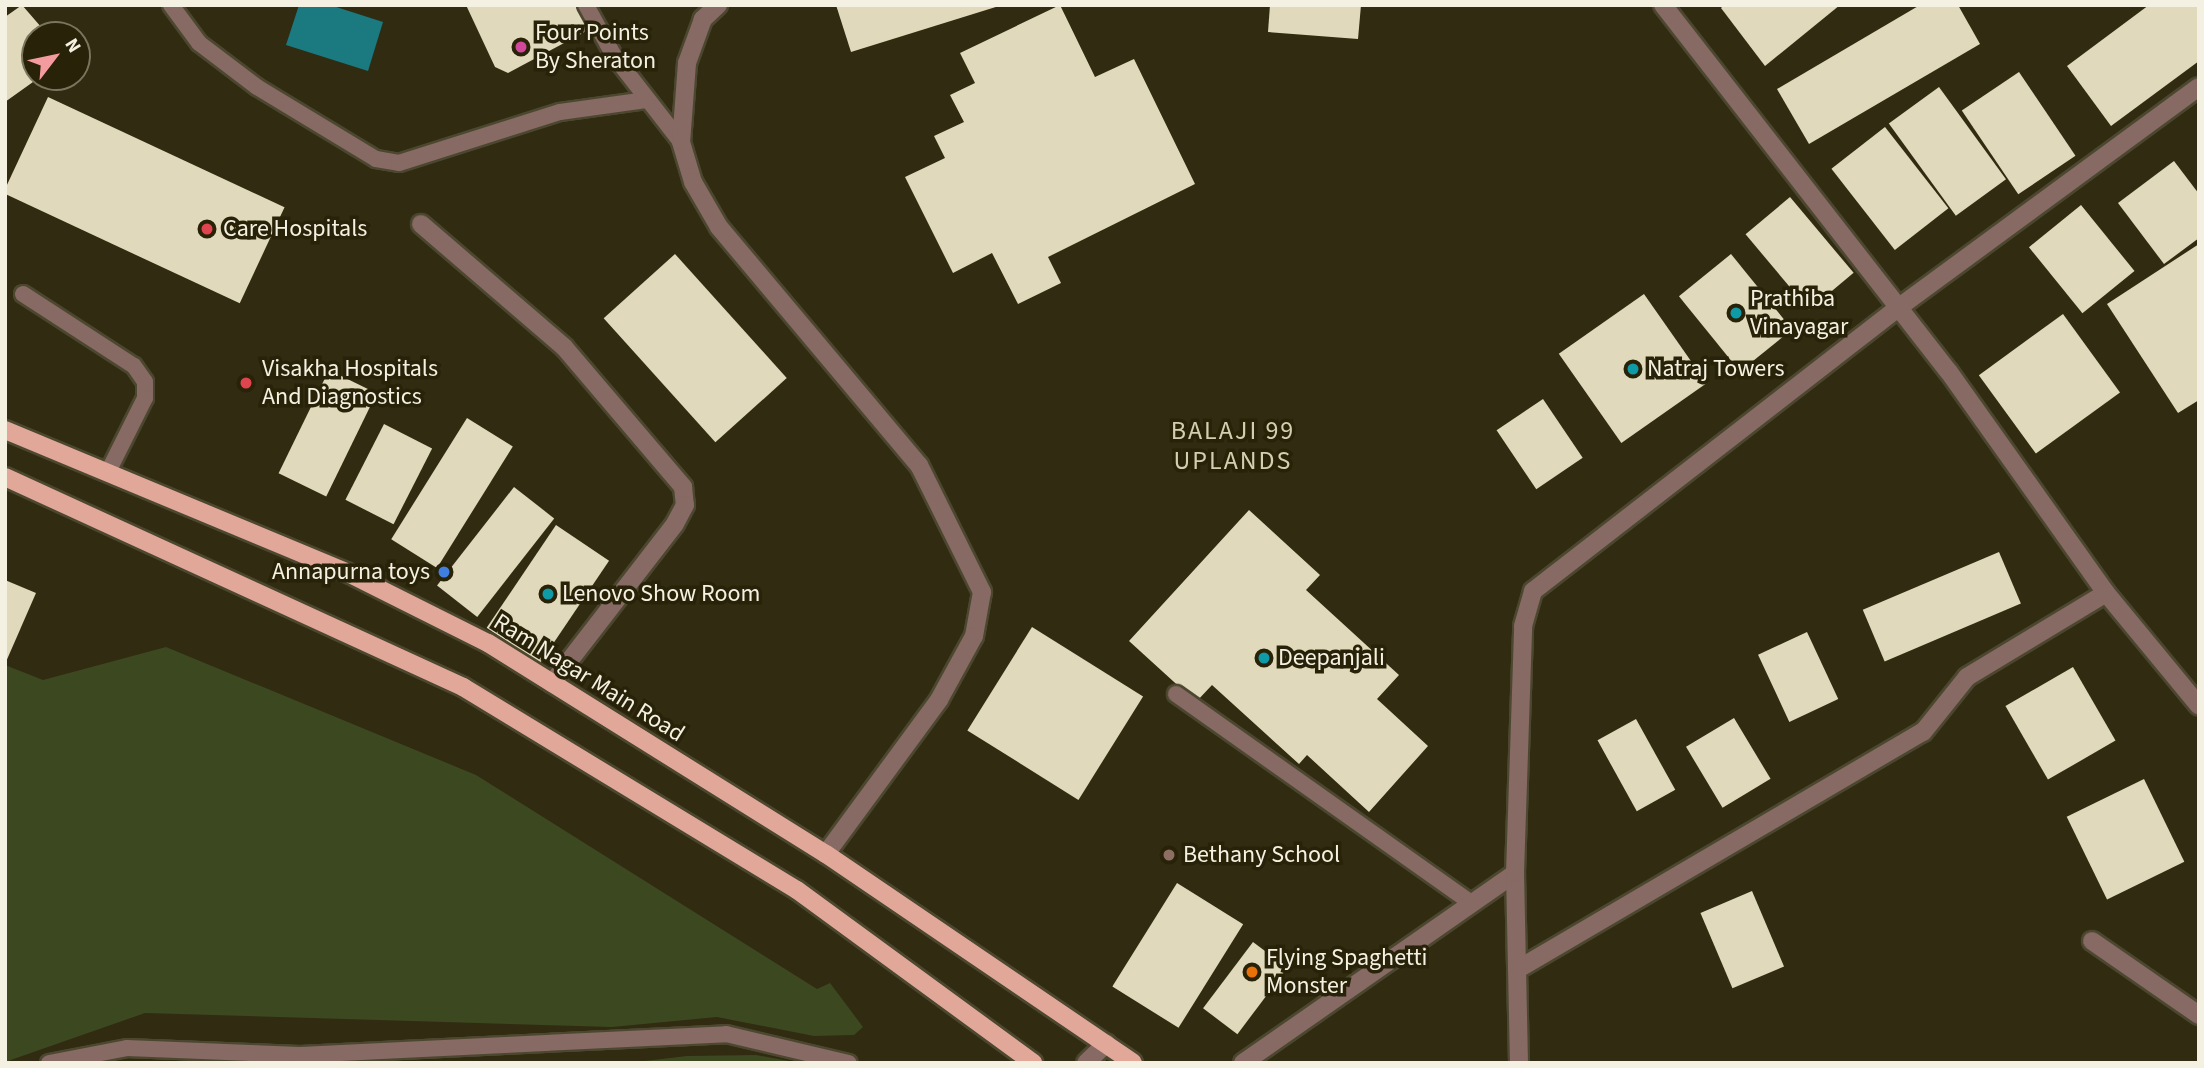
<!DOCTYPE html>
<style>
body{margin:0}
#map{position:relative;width:2204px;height:1068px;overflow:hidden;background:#312b12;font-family:"Source Sans 3",sans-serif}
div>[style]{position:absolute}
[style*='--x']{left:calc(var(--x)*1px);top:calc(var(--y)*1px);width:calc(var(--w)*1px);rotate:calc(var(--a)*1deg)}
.green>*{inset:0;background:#3c4820}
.water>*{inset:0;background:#1a7a7f}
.building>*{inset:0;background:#e0d9bb;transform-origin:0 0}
.roads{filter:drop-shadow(2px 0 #4c472f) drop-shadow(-2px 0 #4c472f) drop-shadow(0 2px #4c472f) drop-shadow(0 -2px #4c472f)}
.service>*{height:16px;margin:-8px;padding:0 8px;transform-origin:8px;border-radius:8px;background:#866a63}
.minor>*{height:18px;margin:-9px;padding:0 9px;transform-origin:9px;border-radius:9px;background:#866a63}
.primary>*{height:18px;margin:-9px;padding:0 9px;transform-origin:9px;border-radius:9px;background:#e1a89a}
.dots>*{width:19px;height:19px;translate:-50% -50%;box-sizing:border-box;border:4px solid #272208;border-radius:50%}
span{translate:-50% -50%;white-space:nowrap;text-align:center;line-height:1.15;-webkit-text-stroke:7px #272208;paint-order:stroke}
.poi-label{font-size:24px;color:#f5f1e2}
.left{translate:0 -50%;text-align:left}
.right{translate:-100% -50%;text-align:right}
.street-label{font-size:24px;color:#f5f1e2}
.neighbourhood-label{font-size:26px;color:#d4ceb0;letter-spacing:2px}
.frame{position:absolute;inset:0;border:7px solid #f5f1e2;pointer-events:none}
.north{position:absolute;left:21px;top:21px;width:70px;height:70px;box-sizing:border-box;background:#272208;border:2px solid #79755f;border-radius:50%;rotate:58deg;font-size:19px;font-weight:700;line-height:28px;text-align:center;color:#f5f1e2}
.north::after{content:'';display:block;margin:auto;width:24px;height:32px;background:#f49b9f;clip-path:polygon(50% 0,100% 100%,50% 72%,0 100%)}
</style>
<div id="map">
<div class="green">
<div style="clip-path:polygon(166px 647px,476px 775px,817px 989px,830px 983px,863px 1027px,854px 1035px,814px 1036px,717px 1017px,612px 1027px,145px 1013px,5px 1062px,5px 665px,43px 680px)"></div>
<div style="clip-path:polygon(756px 1055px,800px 1063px,628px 1063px,687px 1056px)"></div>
</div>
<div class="water">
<div style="clip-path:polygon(299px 5px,330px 5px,383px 22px,368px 71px,286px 45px)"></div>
</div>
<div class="building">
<div style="clip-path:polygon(22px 5px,48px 35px,35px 35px,40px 77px,5px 102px,5px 17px)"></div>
<div style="clip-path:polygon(466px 5px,583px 5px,594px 27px,508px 73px,495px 67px)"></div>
<div style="clip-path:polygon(836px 5px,999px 5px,999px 6px,851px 52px)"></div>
<div style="clip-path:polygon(1060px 5px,1095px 77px,1134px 59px,1195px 184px,1048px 257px,1061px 283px,1018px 304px,992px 253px,953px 273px,905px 177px,945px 158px,934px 136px,964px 122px,950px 95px,975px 83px,960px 53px)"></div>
<div style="clip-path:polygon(1270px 5px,1361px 5px,1358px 39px,1268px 32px)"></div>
<div style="clip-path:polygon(1840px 5px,1765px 66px,1721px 8px,1724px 5px)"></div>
<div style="clip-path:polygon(1920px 5px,1958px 5px,1980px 44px,1809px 144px,1777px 89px)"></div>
<div style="clip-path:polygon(2149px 5px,2199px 5px,2199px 61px,2111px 126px,2067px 66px)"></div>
<div style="left:2019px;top:72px;width:101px;height:69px;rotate:56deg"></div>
<div style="left:1939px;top:87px;width:114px;height:62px;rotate:54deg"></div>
<div style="left:48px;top:97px;width:261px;height:106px;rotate:25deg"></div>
<div style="left:1885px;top:127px;width:103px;height:68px;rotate:52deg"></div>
<div style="clip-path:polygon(2174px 161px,2199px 194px,2199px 238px,2164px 264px,2118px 203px)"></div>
<div style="left:1790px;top:197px;width:99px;height:58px;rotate:50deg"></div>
<div style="left:2081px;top:205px;width:85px;height:67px;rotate:51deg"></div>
<div style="clip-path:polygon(2199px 244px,2199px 400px,2178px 413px,2107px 304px)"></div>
<div style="left:675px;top:254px;width:167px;height:96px;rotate:48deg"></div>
<div style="left:1731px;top:254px;width:97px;height:67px;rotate:51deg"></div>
<div style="left:1644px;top:294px;width:109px;height:104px;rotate:55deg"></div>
<div style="left:2063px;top:314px;width:97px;height:104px;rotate:54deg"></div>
<div style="left:329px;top:370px;width:53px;height:115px;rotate:26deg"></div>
<div style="left:1543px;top:399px;width:71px;height:56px;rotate:56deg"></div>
<div style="left:467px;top:418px;width:54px;height:143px;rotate:32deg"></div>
<div style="left:384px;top:424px;width:54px;height:85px;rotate:27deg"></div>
<div style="left:514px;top:487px;width:51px;height:125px;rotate:38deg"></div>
<div style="clip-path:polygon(1249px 510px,1320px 575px,1306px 590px,1399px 675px,1377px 699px,1428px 746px,1369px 812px,1307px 755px,1299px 764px,1212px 685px,1196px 702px,1129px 641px)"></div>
<div style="left:556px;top:525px;width:64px;height:124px;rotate:34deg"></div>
<div style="left:1999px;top:552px;width:56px;height:148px;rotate:67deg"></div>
<div style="clip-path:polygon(5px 580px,36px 593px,5px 664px)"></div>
<div style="left:1032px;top:627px;width:131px;height:122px;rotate:32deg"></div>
<div style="left:1807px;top:632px;width:74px;height:54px;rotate:65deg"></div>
<div style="left:2073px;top:667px;width:85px;height:78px;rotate:60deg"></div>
<div style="left:1734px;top:718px;width:71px;height:56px;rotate:59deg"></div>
<div style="left:1636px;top:719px;width:81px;height:44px;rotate:61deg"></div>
<div style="left:2144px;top:779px;width:92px;height:86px;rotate:64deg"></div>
<div style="left:1177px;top:883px;width:78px;height:122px;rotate:32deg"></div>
<div style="left:1752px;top:891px;width:82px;height:56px;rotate:67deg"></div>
<div style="left:1253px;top:942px;width:43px;height:83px;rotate:37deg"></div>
</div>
<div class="roads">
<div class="service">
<div style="--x:171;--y:5;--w:47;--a:53.6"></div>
<div style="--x:199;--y:43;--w:73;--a:37.2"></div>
<div style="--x:257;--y:87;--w:139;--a:31.2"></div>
<div style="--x:376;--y:159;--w:23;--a:10"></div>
<div style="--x:399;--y:163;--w:169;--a:-17.6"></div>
<div style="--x:560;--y:112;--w:87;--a:-7.9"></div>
<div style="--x:586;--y:5;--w:58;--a:61.2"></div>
<div style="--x:614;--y:56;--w:109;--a:52.1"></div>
<div style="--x:23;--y:294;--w:132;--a:33"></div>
<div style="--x:134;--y:366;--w:19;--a:55"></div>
<div style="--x:145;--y:382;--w:16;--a:90"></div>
<div style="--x:145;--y:398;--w:83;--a:116.6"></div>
<div style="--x:1176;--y:694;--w:362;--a:35.3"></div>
<div style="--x:49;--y:1063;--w:79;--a:-10.9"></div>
<div style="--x:127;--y:1048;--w:173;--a:2.3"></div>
<div style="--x:300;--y:1055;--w:427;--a:-2.8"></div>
<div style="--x:726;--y:1034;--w:126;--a:13.3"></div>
</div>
<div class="minor">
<div style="--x:718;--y:5;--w:21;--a:137"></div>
<div style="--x:703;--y:19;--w:47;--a:110"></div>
<div style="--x:687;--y:63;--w:79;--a:94.3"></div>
<div style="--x:681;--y:142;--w:42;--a:73.3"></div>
<div style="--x:693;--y:182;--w:52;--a:60"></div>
<div style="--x:719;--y:227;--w:311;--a:50"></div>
<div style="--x:919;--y:465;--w:142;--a:63.6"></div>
<div style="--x:982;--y:592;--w:45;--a:100.3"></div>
<div style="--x:974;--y:636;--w:73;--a:118.7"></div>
<div style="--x:939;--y:700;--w:191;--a:126.3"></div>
<div style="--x:421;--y:224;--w:189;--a:40.7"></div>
<div style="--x:564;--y:347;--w:184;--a:49.6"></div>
<div style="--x:683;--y:487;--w:18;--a:84"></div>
<div style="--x:685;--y:505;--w:21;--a:118"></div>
<div style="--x:675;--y:524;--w:201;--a:127.7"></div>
<div style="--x:2106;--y:593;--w:146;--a:50.5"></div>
<div style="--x:2092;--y:941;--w:130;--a:34.7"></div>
<div style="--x:1520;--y:968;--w:467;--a:-30.4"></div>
<div style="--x:1923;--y:732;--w:70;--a:-51.3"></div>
<div style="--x:1967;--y:677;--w:162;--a:-31.1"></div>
<div style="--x:2106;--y:593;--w:272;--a:-125.4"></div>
<div style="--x:1948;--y:371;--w:464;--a:-127.9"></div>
<div style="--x:1086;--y:1063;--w:28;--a:-44"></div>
<div style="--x:1243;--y:1063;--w:332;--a:-34.9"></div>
<div style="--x:1519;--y:1063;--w:190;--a:-91.2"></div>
<div style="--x:1515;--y:873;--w:247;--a:-88.1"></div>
<div style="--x:1523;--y:626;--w:36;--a:-74"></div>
<div style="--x:1533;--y:591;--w:462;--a:-37.8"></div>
<div style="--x:1898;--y:308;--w:373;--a:-36.3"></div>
</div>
<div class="primary">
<div style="--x:5;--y:430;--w:369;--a:22.6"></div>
<div style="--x:346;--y:572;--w:159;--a:26.6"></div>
<div style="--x:488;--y:643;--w:398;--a:32"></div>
<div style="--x:826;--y:854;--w:371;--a:34.2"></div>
<div style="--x:5;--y:477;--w:504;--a:24.63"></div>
<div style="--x:463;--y:687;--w:391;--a:31.3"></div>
<div style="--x:797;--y:890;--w:293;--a:36.2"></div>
</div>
</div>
<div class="dots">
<div style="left:521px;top:47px;background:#d1479c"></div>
<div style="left:207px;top:229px;background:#e0444e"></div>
<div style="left:1736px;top:313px;background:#0f9aa8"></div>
<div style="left:1633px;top:369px;background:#0f9aa8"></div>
<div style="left:246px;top:383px;background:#e0444e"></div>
<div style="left:444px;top:572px;background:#3f7fe0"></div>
<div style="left:548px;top:594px;background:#0f9aa8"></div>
<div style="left:1264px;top:658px;background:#0f9aa8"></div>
<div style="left:1169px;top:855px;background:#8d6e63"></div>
<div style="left:1252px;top:972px;background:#e8710a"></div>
</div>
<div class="poi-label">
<span class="left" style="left:535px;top:47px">Four Points<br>By Sheraton</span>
<span class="left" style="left:223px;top:229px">Care Hospitals</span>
<span class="left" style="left:1750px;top:313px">Prathiba<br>Vinayagar</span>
<span class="left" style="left:262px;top:383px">Visakha Hospitals<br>And Diagnostics</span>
<span class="left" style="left:1647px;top:369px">Natraj Towers</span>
<span class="right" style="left:430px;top:572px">Annapurna toys</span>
<span class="left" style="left:562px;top:594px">Lenovo Show Room</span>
<span class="left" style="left:1278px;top:658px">Deepanjali</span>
<span class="left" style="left:1183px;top:855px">Bethany School</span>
<span class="left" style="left:1266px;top:972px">Flying Spaghetti<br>Monster</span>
</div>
<div class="street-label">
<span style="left:589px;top:678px;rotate:32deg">Ram Nagar Main Road</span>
</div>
<div class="neighbourhood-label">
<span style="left:1233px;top:446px">BALAJI 99<br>UPLANDS</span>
</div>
<div class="frame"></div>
<div class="north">N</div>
</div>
